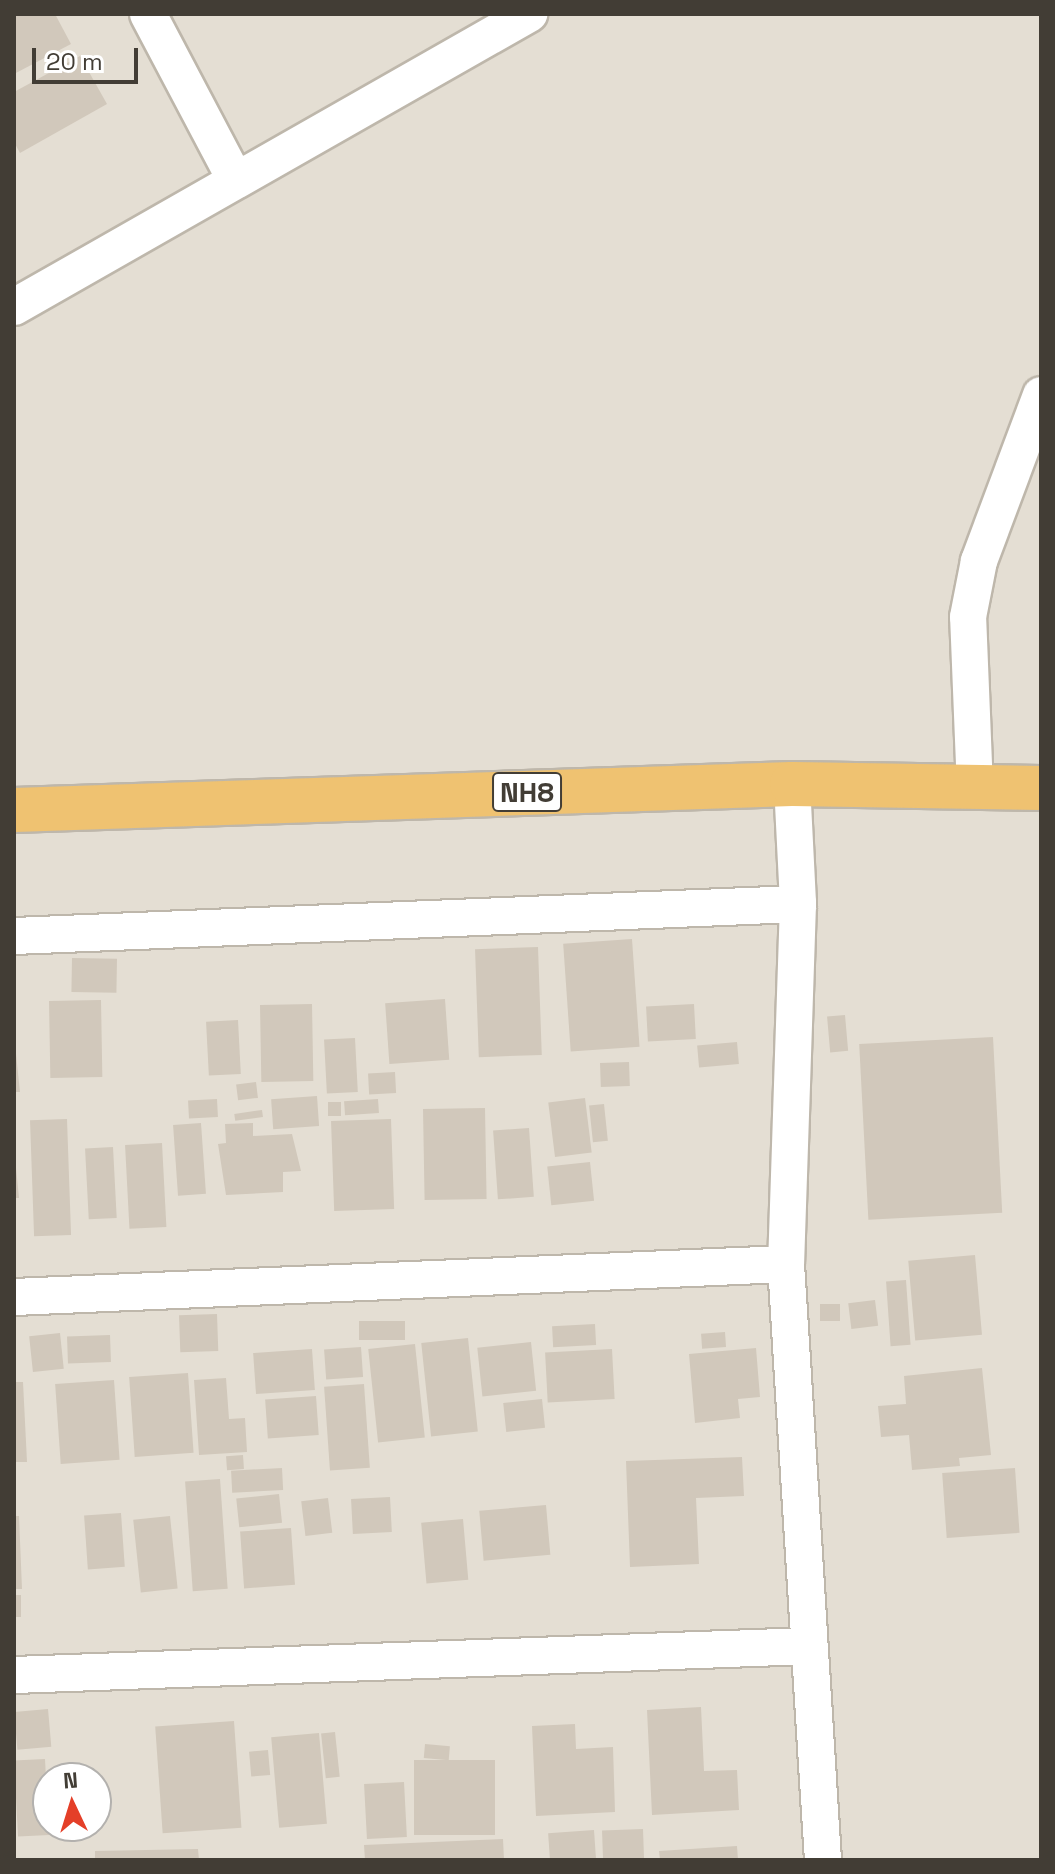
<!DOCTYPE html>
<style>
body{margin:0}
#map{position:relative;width:1055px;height:1874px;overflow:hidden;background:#f0ede5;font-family:"Space Grotesk",sans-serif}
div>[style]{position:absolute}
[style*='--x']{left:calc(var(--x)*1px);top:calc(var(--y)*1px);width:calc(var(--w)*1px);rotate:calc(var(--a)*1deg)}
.residential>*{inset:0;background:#e4ded3}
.building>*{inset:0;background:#d1c8bb;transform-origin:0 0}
.roads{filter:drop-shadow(2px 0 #beb7ab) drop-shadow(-2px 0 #beb7ab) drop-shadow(0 2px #beb7ab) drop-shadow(0 -2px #beb7ab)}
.minor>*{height:36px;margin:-18px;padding:0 18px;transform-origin:18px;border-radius:18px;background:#fff}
.highway>*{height:44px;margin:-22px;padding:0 22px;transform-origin:22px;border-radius:22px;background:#efc271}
span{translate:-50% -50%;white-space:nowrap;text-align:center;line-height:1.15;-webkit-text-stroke:7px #fff;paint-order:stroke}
.shield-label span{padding:2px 6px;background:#fff;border:2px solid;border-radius:6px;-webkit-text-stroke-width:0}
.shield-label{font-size:28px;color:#423d35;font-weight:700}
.frame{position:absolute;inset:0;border:16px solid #423d35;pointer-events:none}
.north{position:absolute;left:32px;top:1762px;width:80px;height:80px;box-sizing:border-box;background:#fff;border:2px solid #b3b1ae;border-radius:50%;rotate:356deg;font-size:22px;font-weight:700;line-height:32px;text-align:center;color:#423d35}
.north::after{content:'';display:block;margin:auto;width:28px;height:36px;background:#e43f28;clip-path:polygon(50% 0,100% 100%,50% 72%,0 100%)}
.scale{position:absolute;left:32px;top:48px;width:106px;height:36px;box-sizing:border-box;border:4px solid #423d35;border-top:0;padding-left:10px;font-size:24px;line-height:28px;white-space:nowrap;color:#423d35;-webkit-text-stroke:6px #fff;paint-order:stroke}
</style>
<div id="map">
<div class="residential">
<div style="clip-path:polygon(evenodd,14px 14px,1041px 14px,1041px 1860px,14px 1860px,14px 14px,48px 1778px,96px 1778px,96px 1826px,48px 1826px,48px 1778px)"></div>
</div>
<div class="building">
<div style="clip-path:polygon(14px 14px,55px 14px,71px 44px,14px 74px)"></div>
<div style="clip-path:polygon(80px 56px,107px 104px,20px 153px,14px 142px,14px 92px)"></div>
<div style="left:632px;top:939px;width:108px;height:69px;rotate:86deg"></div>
<div style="left:538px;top:947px;width:108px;height:63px;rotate:88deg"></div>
<div style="left:72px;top:958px;width:45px;height:34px;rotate:1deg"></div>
<div style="left:445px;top:999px;width:61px;height:60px;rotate:86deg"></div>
<div style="left:101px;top:1000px;width:77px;height:52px;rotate:89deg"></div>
<div style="left:312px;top:1004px;width:77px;height:52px;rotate:89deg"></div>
<div style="left:694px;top:1004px;width:35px;height:48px;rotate:87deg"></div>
<div style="left:845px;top:1015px;width:36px;height:18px;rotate:85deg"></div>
<div style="left:238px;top:1020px;width:54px;height:32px;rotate:87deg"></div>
<div style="clip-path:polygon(14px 1035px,20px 1092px,14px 1092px)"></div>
<div style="left:993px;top:1037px;width:176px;height:134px;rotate:87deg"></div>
<div style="left:355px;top:1038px;width:54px;height:31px;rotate:87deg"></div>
<div style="left:737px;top:1042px;width:22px;height:40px;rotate:85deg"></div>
<div style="left:629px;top:1062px;width:24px;height:29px;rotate:88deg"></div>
<div style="left:395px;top:1072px;width:21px;height:27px;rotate:87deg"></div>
<div style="left:256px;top:1082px;width:16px;height:20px;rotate:83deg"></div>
<div style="left:317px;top:1096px;width:30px;height:46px;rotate:86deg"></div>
<div style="left:585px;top:1098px;width:55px;height:37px;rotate:83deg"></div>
<div style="left:217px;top:1099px;width:18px;height:29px;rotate:87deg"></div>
<div style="left:378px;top:1099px;width:14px;height:34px;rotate:86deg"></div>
<div style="left:328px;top:1102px;width:13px;height:14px"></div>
<div style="left:604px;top:1104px;width:37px;height:15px;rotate:84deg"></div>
<div style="left:485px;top:1108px;width:91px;height:62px;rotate:89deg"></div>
<div style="left:262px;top:1110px;width:7px;height:28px;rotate:82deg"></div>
<div style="left:67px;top:1119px;width:116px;height:37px;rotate:88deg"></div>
<div style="left:391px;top:1119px;width:90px;height:60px;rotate:88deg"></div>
<div style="left:201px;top:1123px;width:71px;height:28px;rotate:86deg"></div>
<div style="clip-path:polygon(253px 1123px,253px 1136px,292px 1134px,301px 1171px,283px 1172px,283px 1192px,226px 1195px,218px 1144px,226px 1143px,225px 1124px)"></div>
<div style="left:529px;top:1128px;width:69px;height:36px;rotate:86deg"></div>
<div style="left:162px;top:1143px;width:84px;height:37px;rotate:87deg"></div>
<div style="left:113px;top:1147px;width:71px;height:28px;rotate:87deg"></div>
<div style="clip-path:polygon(14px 1148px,19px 1198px,14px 1198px)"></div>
<div style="left:590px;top:1162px;width:39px;height:43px;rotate:84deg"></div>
<div style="left:975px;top:1255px;width:80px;height:67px;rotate:85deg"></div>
<div style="left:906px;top:1280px;width:65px;height:20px;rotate:86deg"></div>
<div style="left:875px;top:1300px;width:26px;height:27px;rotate:83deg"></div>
<div style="left:820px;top:1304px;width:20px;height:17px"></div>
<div style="left:217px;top:1314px;width:37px;height:38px;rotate:88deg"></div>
<div style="left:405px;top:1321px;width:19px;height:46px;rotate:90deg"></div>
<div style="left:595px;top:1324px;width:21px;height:43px;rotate:87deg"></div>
<div style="left:725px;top:1332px;width:15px;height:24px;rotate:86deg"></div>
<div style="left:60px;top:1333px;width:36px;height:31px;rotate:84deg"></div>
<div style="left:110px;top:1335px;width:27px;height:43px;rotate:88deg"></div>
<div style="left:468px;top:1338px;width:94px;height:47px;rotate:84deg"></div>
<div style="left:531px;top:1342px;width:49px;height:54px;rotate:84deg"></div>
<div style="left:415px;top:1344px;width:94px;height:47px;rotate:84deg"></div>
<div style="left:361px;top:1347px;width:30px;height:37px;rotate:86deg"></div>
<div style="clip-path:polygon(756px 1348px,760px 1397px,738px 1399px,740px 1418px,695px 1423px,689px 1354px)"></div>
<div style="left:312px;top:1349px;width:41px;height:59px;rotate:86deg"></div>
<div style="left:612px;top:1349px;width:50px;height:67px;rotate:87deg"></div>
<div style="clip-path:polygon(982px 1368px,991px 1455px,959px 1458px,960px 1466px,912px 1470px,909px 1435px,881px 1437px,878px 1406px,906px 1404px,904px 1376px)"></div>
<div style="left:188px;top:1373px;width:80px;height:59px;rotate:86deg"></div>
<div style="clip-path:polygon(226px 1378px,229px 1419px,245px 1418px,247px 1452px,199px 1455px,194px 1380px)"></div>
<div style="left:114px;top:1380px;width:80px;height:59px;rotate:86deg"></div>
<div style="clip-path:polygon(14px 1382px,23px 1382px,27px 1462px,14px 1462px)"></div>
<div style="left:364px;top:1384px;width:84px;height:40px;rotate:86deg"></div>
<div style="left:316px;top:1396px;width:39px;height:51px;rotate:86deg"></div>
<div style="left:542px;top:1399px;width:29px;height:39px;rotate:84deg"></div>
<div style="left:243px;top:1455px;width:14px;height:17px;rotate:86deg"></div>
<div style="clip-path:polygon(742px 1457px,744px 1496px,696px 1498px,699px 1564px,630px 1567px,626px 1461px)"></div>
<div style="left:282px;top:1468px;width:22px;height:51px;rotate:87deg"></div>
<div style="left:1015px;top:1468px;width:65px;height:73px;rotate:86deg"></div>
<div style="left:220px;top:1479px;width:110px;height:35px;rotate:86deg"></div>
<div style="left:279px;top:1494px;width:29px;height:43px;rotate:84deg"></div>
<div style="left:390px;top:1497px;width:35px;height:39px;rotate:87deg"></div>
<div style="left:328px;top:1498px;width:35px;height:27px;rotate:83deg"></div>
<div style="left:546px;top:1505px;width:50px;height:67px;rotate:85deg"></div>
<div style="left:121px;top:1513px;width:54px;height:37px;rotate:86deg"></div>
<div style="clip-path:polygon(14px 1516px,19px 1516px,22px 1589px,14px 1589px)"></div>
<div style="left:170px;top:1516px;width:73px;height:37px;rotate:84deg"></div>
<div style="left:463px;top:1519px;width:61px;height:42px;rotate:85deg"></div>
<div style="left:291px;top:1528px;width:57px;height:51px;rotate:86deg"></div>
<div style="left:14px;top:1595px;width:7px;height:22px"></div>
<div style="clip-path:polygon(701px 1707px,704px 1771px,737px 1770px,739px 1810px,652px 1815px,647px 1710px)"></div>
<div style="left:48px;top:1709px;width:38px;height:34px;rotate:85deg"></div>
<div style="left:234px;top:1721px;width:107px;height:79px;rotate:86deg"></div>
<div style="clip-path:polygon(575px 1724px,576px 1749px,613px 1747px,615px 1812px,536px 1816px,532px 1726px)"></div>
<div style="left:335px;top:1732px;width:45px;height:14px;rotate:84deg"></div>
<div style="left:319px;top:1733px;width:91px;height:48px;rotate:85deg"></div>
<div style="left:425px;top:1744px;width:25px;height:14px;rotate:5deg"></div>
<div style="left:268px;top:1750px;width:25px;height:19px;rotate:85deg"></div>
<div style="left:45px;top:1759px;width:76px;height:31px;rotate:87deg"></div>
<div style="left:495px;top:1760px;width:75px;height:81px;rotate:90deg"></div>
<div style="left:404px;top:1782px;width:55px;height:40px;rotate:87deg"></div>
<div style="left:643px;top:1829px;width:31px;height:41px;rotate:88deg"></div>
<div style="left:594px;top:1830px;width:30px;height:46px;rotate:86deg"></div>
<div style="clip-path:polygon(503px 1839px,504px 1860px,365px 1860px,364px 1845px)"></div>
<div style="clip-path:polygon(737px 1846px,738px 1860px,660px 1860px,659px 1851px)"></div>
<div style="clip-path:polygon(198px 1849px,199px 1860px,95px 1860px,95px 1851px)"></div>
</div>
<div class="roads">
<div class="minor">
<div style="--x:148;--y:14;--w:187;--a:62.2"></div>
<div style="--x:14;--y:307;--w:593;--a:-29.64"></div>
<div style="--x:792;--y:784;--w:120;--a:87.1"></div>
<div style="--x:798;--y:904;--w:360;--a:91.9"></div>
<div style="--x:786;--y:1264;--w:597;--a:86.45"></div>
<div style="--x:975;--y:789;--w:172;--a:-92.3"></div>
<div style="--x:968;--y:617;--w:57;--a:-78.9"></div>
<div style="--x:979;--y:561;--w:177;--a:-69.5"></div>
<div style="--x:14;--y:936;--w:785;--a:-2.34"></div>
<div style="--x:14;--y:1297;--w:773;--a:-2.45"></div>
<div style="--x:14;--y:1675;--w:796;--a:-2.09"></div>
</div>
<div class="highway">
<div style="--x:14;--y:810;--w:778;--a:-1.91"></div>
<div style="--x:792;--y:784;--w:249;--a:0.9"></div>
</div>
</div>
<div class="shield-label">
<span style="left:527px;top:792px">NH8</span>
</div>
<div class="frame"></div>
<div class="north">N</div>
<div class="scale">20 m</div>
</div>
